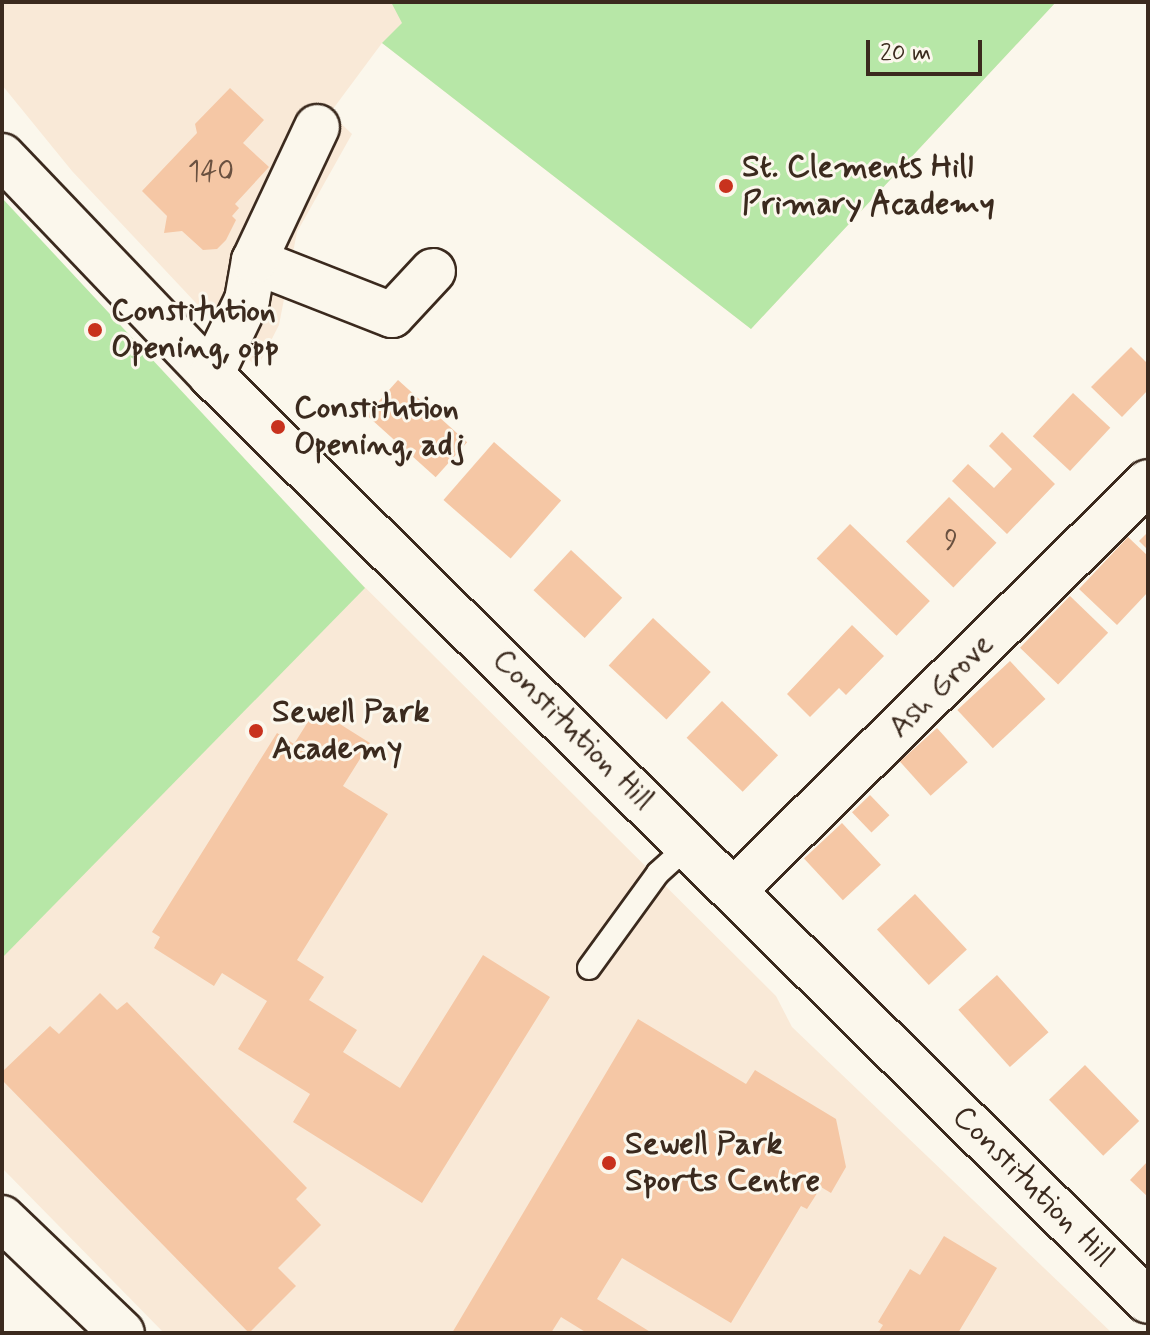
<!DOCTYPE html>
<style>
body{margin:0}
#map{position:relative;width:1150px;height:1335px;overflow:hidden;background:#fbf7ec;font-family:Mynerve,sans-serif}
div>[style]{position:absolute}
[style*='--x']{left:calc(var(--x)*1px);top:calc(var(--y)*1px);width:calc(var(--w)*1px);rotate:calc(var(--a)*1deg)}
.built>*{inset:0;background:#f9e9d7}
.green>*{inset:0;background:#b7e7a7}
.building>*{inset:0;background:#f5c7a5;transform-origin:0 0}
.roads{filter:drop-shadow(2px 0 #3b2a1e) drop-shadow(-2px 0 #3b2a1e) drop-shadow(0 2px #3b2a1e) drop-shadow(0 -2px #3b2a1e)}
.service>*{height:22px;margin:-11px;padding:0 11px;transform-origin:11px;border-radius:11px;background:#fbf7ec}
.minor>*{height:44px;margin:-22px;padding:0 22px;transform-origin:22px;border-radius:22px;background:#fbf7ec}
.secondary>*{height:44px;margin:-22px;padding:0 22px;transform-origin:22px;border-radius:22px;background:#fbf7ec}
.dots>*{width:22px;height:22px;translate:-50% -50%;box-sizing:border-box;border:4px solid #fbf7ec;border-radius:50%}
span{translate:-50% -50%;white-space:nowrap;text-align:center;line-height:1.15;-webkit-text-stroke:6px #fbf7ec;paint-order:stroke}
.number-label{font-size:28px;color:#6a5140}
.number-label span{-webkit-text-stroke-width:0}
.poi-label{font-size:32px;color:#3b2a1e;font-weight:700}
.left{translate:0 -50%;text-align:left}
.street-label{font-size:32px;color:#3b2a1e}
.frame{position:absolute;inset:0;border:4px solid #3b2a1e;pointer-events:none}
.scale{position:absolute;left:866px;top:40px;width:116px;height:36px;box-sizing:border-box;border:4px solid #3b2a1e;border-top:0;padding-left:10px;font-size:24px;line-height:28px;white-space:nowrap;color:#3b2a1e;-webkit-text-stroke:6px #fbf7ec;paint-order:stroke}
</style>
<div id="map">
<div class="built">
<div style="clip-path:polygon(2px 2px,1056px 2px,751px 329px,382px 43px,330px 113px,352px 134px,297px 232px,279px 325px,257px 368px,72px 171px,2px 85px)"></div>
<div style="clip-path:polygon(2px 217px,66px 290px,776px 996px,792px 1027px,1112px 1333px,164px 1333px,2px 1168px)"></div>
</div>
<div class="green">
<div style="clip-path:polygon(391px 2px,1056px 2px,751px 329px,382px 43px,402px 23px)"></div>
<div style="clip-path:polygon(2px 198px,365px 588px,2px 958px)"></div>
</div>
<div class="building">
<div style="clip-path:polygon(230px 88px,264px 120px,243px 143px,269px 167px,235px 204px,239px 208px,232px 216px,236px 220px,226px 240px,217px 249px,203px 250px,182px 231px,164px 233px,167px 216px,142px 191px,197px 133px,195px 124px)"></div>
<div style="clip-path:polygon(1131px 347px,1148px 364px,1148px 390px,1122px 417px,1091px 387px)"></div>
<div style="left:398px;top:380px;width:93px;height:47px;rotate:42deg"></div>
<div style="left:1073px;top:393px;width:51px;height:59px;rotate:43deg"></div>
<div style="clip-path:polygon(1002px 432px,1055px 484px,1007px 534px,952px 481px,968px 464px,994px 488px,1012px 469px,989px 446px)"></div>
<div style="left:494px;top:442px;width:89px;height:77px;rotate:41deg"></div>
<div style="left:949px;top:497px;width:66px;height:62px;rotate:44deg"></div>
<div style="left:850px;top:524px;width:111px;height:48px;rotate:44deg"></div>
<div style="clip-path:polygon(1148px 532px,1148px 550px,1139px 541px)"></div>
<div style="clip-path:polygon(1128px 537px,1148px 556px,1148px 592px,1117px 625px,1079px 589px)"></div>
<div style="left:571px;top:550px;width:70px;height:55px;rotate:43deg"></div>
<div style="left:1070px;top:596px;width:53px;height:72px;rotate:44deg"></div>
<div style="left:653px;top:618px;width:79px;height:65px;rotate:43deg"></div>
<div style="clip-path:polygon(852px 625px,884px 656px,846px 695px,839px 688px,810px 717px,787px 694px)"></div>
<div style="left:1010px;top:661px;width:52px;height:72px;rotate:47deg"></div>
<div style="left:722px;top:701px;width:78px;height:51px;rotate:44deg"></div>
<div style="clip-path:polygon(316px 709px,370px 743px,343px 786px,388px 814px,297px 960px,324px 977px,309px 1000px,357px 1030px,343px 1052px,400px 1088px,483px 955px,550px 997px,422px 1203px,293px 1122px,310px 1094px,238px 1049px,267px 1001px,222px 973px,214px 986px,154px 948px,160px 937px,152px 932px,277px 733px,294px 744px)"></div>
<div style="left:937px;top:728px;width:46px;height:50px;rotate:48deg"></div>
<div style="left:870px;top:795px;width:28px;height:25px;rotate:46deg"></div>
<div style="left:842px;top:823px;width:57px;height:52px;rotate:47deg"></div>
<div style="left:915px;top:894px;width:76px;height:52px;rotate:47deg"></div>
<div style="left:997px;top:975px;width:77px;height:52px;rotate:48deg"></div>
<div style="clip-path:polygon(100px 993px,117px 1010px,127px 1002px,307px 1188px,296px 1199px,321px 1225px,278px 1268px,296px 1286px,249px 1333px,2px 1080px,2px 1072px,50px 1026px,59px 1034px)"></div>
<div style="clip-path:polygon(638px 1019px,746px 1084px,755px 1070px,836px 1119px,846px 1167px,831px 1193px,821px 1187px,807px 1209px,801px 1206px,731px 1323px,622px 1258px,597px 1299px,652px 1333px,587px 1333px,561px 1317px,551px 1333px,452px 1333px)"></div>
<div style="left:1085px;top:1065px;width:78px;height:50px;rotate:46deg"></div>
<div style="clip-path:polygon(1148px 1161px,1148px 1197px,1130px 1180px)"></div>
<div style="clip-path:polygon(944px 1236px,997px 1268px,958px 1333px,878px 1333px,883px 1325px,878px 1322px,910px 1269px,920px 1275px)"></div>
</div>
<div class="roads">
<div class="service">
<div style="--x:589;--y:968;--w:117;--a:-54"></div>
<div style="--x:658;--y:873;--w:42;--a:-42.1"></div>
</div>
<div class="minor">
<div style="--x:254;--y:261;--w:148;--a:21.4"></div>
<div style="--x:392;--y:315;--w:60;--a:-47"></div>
<div style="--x:211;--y:375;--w:83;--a:-64.4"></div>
<div style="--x:247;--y:300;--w:40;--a:-80"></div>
<div style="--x:254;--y:261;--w:148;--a:-64.8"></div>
<div style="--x:734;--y:890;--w:581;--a:-44.58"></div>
<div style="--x:2;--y:1218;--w:166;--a:43.8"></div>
</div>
<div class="secondary">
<div style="--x:2;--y:156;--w:303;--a:46.3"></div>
<div style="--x:211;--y:375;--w:1317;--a:44.66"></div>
</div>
</div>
<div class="dots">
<div style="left:726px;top:186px;background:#c8321e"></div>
<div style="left:95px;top:330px;background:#c8321e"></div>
<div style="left:278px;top:427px;background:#c8321e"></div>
<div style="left:256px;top:731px;background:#c8321e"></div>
<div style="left:609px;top:1163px;background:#c8321e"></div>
</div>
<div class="number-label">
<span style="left:211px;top:173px">140</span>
<span style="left:951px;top:542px">9</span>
</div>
<div class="poi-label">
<span class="left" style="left:742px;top:186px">St. Clements Hill<br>Primary Academy</span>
<span class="left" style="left:111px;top:330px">Constitution<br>Opening, opp</span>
<span class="left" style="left:294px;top:427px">Constitution<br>Opening, adj</span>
<span class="left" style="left:272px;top:731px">Sewell Park<br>Academy</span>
<span class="left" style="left:625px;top:1163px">Sewell Park<br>Sports Centre</span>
</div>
<div class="street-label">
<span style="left:941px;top:686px;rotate:-45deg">Ash Grove</span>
<span style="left:573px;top:730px;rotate:45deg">Constitution Hill</span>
<span style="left:1033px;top:1187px;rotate:45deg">Constitution Hill</span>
</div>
<div class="frame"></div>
<div class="scale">20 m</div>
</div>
